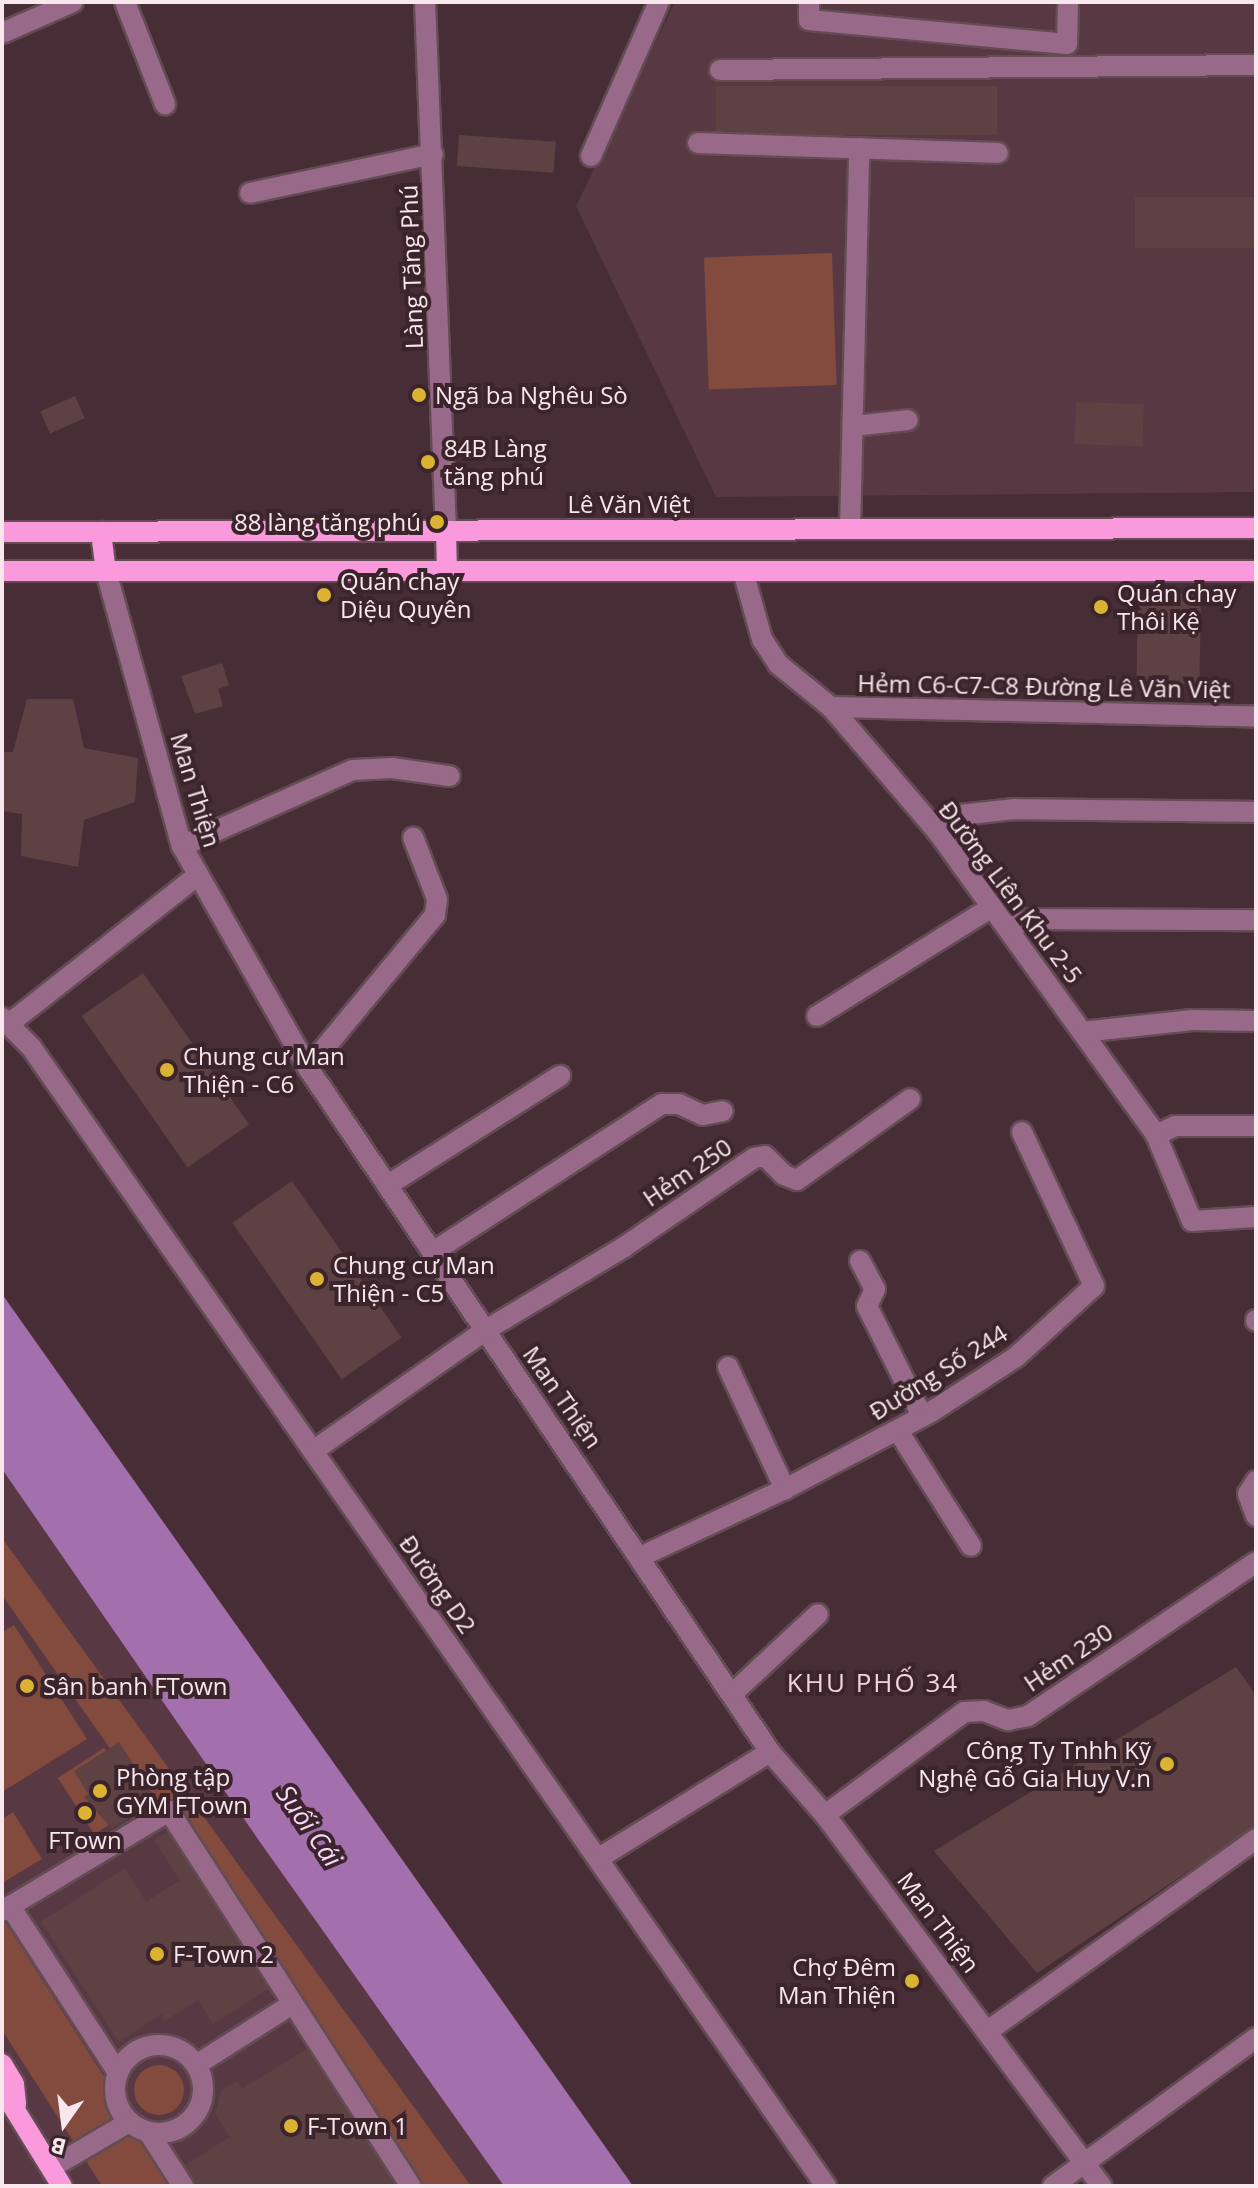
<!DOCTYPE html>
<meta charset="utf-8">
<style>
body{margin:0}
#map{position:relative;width:1258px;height:2188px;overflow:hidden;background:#472e36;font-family:"Open Sans",sans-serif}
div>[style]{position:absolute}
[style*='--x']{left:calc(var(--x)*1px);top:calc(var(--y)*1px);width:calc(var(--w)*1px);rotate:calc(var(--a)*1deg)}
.built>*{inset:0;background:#583843}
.green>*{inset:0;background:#824b3e;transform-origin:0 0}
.round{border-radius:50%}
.water>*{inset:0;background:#a36fac}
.building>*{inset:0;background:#5e4243;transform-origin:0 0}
.roads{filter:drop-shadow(2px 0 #634c53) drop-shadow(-2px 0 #634c53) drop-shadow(0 2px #634c53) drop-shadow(0 -2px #634c53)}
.minor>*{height:20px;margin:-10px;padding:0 10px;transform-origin:10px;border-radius:10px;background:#996989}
.minor>.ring{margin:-10px;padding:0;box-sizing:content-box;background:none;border:20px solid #996989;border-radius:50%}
.major>*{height:20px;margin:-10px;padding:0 10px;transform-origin:10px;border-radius:10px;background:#fa99db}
.dots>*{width:22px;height:22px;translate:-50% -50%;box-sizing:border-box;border:4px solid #3c242c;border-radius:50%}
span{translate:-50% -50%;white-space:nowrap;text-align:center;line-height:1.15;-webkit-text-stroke:8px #3c242c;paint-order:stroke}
.street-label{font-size:24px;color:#f8e7ec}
.poi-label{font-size:24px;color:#f8e7ec}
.left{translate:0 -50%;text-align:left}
.right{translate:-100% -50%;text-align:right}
.neighbourhood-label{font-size:26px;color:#f3d2dc;letter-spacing:2px}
.water-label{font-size:26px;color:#f5d8fa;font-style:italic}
.frame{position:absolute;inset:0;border:4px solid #f8e7ec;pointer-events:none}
.north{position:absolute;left:24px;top:2084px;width:80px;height:80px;-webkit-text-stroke:6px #3c242c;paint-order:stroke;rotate:194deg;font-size:22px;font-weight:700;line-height:32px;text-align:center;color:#f8e7ec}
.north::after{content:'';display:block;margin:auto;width:28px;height:36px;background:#f8e7ec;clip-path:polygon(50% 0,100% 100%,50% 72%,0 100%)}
</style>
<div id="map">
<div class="built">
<div style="clip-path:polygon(675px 2px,1256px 2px,1256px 492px,716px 497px,576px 206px)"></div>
<div style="clip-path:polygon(2px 1469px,262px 1845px,504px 2186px,2px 2186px)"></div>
</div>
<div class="green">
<div style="left:832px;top:253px;width:132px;height:128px;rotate:88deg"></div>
<div style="clip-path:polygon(2px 1538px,471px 2186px,418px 2186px,2px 1595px)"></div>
<div style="clip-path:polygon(14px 1625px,87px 1739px,2px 1792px,2px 1632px)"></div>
<div style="left:104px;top:1748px;width:67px;height:55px;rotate:57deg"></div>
<div style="clip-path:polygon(13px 1812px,42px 1859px,2px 1883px,2px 1819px)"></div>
<div style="clip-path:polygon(2px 1917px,174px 2186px,102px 2186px,2px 2030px)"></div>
<div class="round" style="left:134px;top:2065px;width:50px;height:50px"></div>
</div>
<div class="water">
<div style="clip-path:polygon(2px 1294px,633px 2186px,504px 2186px,262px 1845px,2px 1469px)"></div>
</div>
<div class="building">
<div style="left:997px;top:86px;width:49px;height:281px;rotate:90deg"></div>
<div style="left:459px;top:135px;width:97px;height:31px;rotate:4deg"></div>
<div style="left:1135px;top:197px;width:121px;height:51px"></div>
<div style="left:75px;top:396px;width:24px;height:38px;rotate:66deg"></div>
<div style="left:1076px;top:402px;width:68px;height:42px;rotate:2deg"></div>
<div style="left:1138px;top:593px;width:63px;height:90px;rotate:1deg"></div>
<div style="clip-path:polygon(222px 663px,229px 685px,218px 689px,223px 706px,195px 714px,181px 676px)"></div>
<div style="clip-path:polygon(27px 699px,73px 699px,84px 748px,138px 758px,135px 802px,84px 820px,78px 867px,21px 856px,22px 814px,2px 811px,2px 752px,13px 752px)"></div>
<div style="left:143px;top:973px;width:185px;height:75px;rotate:55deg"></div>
<div style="left:292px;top:1181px;width:191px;height:73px;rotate:55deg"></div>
<div style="clip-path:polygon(1236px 1667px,1256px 1695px,1256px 1826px,1037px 1973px,934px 1851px)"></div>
<div style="clip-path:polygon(119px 1742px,155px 1797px,112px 1829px,84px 1797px,88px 1794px,74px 1771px)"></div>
<div style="clip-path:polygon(167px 1832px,268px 1989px,213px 2024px,198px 2000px,165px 2021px,161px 2014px,119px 2042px,41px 1922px,125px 1868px,146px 1902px,180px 1880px,154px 1840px)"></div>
<div style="clip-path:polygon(307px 2049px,396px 2186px,198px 2186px,185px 2165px,230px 2137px,215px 2114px,221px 2091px,237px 2081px,242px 2089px)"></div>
</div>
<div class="roads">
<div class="minor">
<div style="--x:125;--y:2;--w:110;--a:68.6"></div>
<div style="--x:425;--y:2;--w:529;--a:87.73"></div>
<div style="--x:809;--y:2;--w:18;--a:90"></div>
<div style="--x:809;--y:20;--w:259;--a:5.3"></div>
<div style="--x:1067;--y:44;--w:42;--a:-88.6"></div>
<div style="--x:2;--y:33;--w:77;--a:-23.6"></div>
<div style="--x:720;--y:70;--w:536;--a:-0.53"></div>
<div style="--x:698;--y:143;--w:300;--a:1.9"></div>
<div style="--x:591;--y:156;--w:168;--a:-66.2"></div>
<div style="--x:250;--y:193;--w:187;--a:-12"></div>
<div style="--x:853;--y:426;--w:55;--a:-6.2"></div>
<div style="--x:850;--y:529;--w:381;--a:-88.6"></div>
<div style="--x:106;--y:571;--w:285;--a:74.6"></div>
<div style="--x:182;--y:846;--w:255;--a:60.4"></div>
<div style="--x:308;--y:1068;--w:825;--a:55.96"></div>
<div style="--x:770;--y:1752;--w:84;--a:48.9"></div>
<div style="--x:825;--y:1815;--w:463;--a:53.3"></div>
<div style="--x:743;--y:571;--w:71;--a:74.4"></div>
<div style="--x:762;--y:639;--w:30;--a:57"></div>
<div style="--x:778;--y:664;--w:68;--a:39.1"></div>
<div style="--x:831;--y:707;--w:163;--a:49.5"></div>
<div style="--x:937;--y:831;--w:375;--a:54.2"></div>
<div style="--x:1156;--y:1135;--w:93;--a:67.3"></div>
<div style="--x:1192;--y:1221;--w:64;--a:-3.6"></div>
<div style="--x:831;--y:707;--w:425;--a:1.3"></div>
<div style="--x:937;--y:831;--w:28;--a:-35"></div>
<div style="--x:960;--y:815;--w:55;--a:-6.2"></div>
<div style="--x:1015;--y:809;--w:241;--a:0.7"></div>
<div style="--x:182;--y:846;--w:187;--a:-24"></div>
<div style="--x:353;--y:770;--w:39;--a:-3"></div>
<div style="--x:392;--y:768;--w:58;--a:8"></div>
<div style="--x:1008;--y:928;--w:24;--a:-22"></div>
<div style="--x:1030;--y:919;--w:226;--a:0.3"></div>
<div style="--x:817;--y:1016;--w:206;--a:-31.9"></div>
<div style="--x:2;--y:1018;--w:41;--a:45"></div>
<div style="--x:31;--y:1047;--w:1389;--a:55.09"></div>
<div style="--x:10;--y:1023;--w:238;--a:-38.2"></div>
<div style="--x:1082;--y:1032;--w:111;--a:-6.2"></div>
<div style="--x:1192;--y:1020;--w:64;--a:0.9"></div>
<div style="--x:308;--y:1068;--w:199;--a:-50.3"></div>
<div style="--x:435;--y:915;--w:16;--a:-83"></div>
<div style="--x:437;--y:899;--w:66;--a:-111.2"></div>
<div style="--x:1156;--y:1135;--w:21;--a:-25"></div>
<div style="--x:1175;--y:1126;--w:81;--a:0"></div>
<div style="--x:388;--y:1185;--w:204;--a:-32.4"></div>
<div style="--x:433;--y:1252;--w:273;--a:-32.9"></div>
<div style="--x:662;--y:1104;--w:17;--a:0"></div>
<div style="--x:679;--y:1104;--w:26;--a:25"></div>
<div style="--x:703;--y:1115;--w:20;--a:-11"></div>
<div style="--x:860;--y:1261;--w:32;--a:62"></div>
<div style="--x:875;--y:1289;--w:19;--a:115"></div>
<div style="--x:867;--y:1306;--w:123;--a:63.4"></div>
<div style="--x:1256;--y:1320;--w:1;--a:90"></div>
<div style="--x:728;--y:1367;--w:135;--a:65"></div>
<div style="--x:898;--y:1431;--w:136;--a:57.6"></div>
<div style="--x:313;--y:1451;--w:211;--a:-35"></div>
<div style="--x:486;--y:1330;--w:161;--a:-31"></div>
<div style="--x:624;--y:1247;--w:158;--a:-34.4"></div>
<div style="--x:754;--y:1158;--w:11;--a:-10"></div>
<div style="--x:765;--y:1156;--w:27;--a:45"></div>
<div style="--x:784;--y:1175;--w:14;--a:21"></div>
<div style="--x:797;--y:1180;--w:139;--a:-35.6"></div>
<div style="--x:1256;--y:1481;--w:15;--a:122"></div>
<div style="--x:1248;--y:1494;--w:23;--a:70"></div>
<div style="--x:642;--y:1556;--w:158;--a:-25.1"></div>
<div style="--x:785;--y:1489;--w:165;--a:-27.8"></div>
<div style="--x:931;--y:1412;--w:101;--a:-32.9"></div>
<div style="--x:1016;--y:1357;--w:105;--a:-42.3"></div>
<div style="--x:1094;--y:1286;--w:170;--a:-115.1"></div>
<div style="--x:732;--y:1694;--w:117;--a:-42.9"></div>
<div style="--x:825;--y:1815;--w:173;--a:-36.5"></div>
<div style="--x:964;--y:1712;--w:20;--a:-3"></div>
<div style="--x:984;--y:1711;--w:26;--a:21"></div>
<div style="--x:1008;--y:1720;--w:20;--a:-11"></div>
<div style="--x:1028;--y:1716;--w:275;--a:-34"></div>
<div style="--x:599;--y:1858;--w:201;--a:-31.8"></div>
<div style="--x:10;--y:1906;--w:199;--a:57.1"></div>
<div style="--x:2;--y:1911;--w:195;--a:-30.9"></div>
<div style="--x:169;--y:1811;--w:446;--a:57.2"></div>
<div style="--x:988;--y:2031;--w:330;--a:-35.6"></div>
<div class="ring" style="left:115px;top:2045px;width:68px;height:68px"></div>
<div style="--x:196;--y:2065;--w:112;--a:-32.3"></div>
<div style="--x:149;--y:2133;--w:63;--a:57.3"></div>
<div style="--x:51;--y:2168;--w:91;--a:-30.5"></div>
<div style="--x:1053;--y:2186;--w:251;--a:-36.1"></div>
</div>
<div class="major">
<div style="--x:446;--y:531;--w:40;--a:88.6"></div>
<div style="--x:2;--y:532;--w:1254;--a:-0.18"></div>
<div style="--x:101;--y:532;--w:39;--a:83"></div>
<div style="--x:2;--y:571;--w:1254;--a:0"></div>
<div style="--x:2;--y:2064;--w:23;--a:59"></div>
<div style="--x:14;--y:2084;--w:20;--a:84"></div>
<div style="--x:2;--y:2089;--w:114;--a:58.3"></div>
</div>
</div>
<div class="dots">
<div style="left:419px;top:395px;background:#dbb233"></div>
<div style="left:428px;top:462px;background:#dbb233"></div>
<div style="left:437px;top:522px;background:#dbb233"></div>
<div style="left:324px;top:595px;background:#dbb233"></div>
<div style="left:1101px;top:607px;background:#dbb233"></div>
<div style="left:167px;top:1070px;background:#dbb233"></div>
<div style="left:317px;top:1279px;background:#dbb233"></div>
<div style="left:27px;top:1686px;background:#dbb233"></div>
<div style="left:1167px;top:1764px;background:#dbb233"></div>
<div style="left:100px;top:1791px;background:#dbb233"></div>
<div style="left:85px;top:1813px;background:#dbb233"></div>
<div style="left:157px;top:1954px;background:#dbb233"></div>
<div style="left:912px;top:1981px;background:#dbb233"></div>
<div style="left:291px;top:2126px;background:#dbb233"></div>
</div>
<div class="street-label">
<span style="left:411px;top:267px;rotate:-92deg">Làng Tăng Phú</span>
<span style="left:629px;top:504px">Lê Văn Việt</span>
<span style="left:1044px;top:686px;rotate:1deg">Hẻm C6-C7-C8 Đường Lê Văn Việt</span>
<span style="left:196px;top:790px;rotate:73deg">Man Thiện</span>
<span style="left:1011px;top:892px;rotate:53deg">Đường Liên Khu 2-5</span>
<span style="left:687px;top:1172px;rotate:-34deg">Hẻm 250</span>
<span style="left:938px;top:1372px;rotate:-32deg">Đường Số 244</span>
<span style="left:563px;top:1397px;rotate:55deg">Man Thiện</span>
<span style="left:438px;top:1584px;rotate:55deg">Đường D2</span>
<span style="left:1068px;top:1657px;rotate:-34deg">Hẻm 230</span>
<span style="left:939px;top:1922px;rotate:53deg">Man Thiện</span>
</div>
<div class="poi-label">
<span class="left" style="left:435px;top:395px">Ngã ba Nghêu Sò</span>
<span class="left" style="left:444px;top:462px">84B Làng<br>tăng phú</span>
<span class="right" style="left:421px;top:522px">88 làng tăng phú</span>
<span class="left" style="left:340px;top:595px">Quán chay<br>Diệu Quyên</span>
<span class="left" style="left:1117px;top:607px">Quán chay<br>Thôi Kệ</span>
<span class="left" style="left:183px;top:1070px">Chung cư Man<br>Thiện - C6</span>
<span class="left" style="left:333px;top:1279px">Chung cư Man<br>Thiện - C5</span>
<span class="left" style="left:43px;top:1686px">Sân banh FTown</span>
<span class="right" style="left:1151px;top:1764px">Công Ty Tnhh Kỹ<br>Nghệ Gỗ Gia Huy V.n</span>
<span class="left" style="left:116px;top:1791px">Phòng tập<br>GYM FTown</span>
<span style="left:85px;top:1840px">FTown</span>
<span class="left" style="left:173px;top:1954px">F-Town 2</span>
<span class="right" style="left:896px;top:1981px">Chợ Đêm<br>Man Thiện</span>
<span class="left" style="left:307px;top:2126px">F-Town 1</span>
</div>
<div class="neighbourhood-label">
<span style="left:873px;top:1683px">KHU PHỐ 34</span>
</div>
<div class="water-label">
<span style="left:309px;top:1826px;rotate:55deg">Suối Cái</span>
</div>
<div class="frame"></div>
<div class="north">B</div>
</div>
